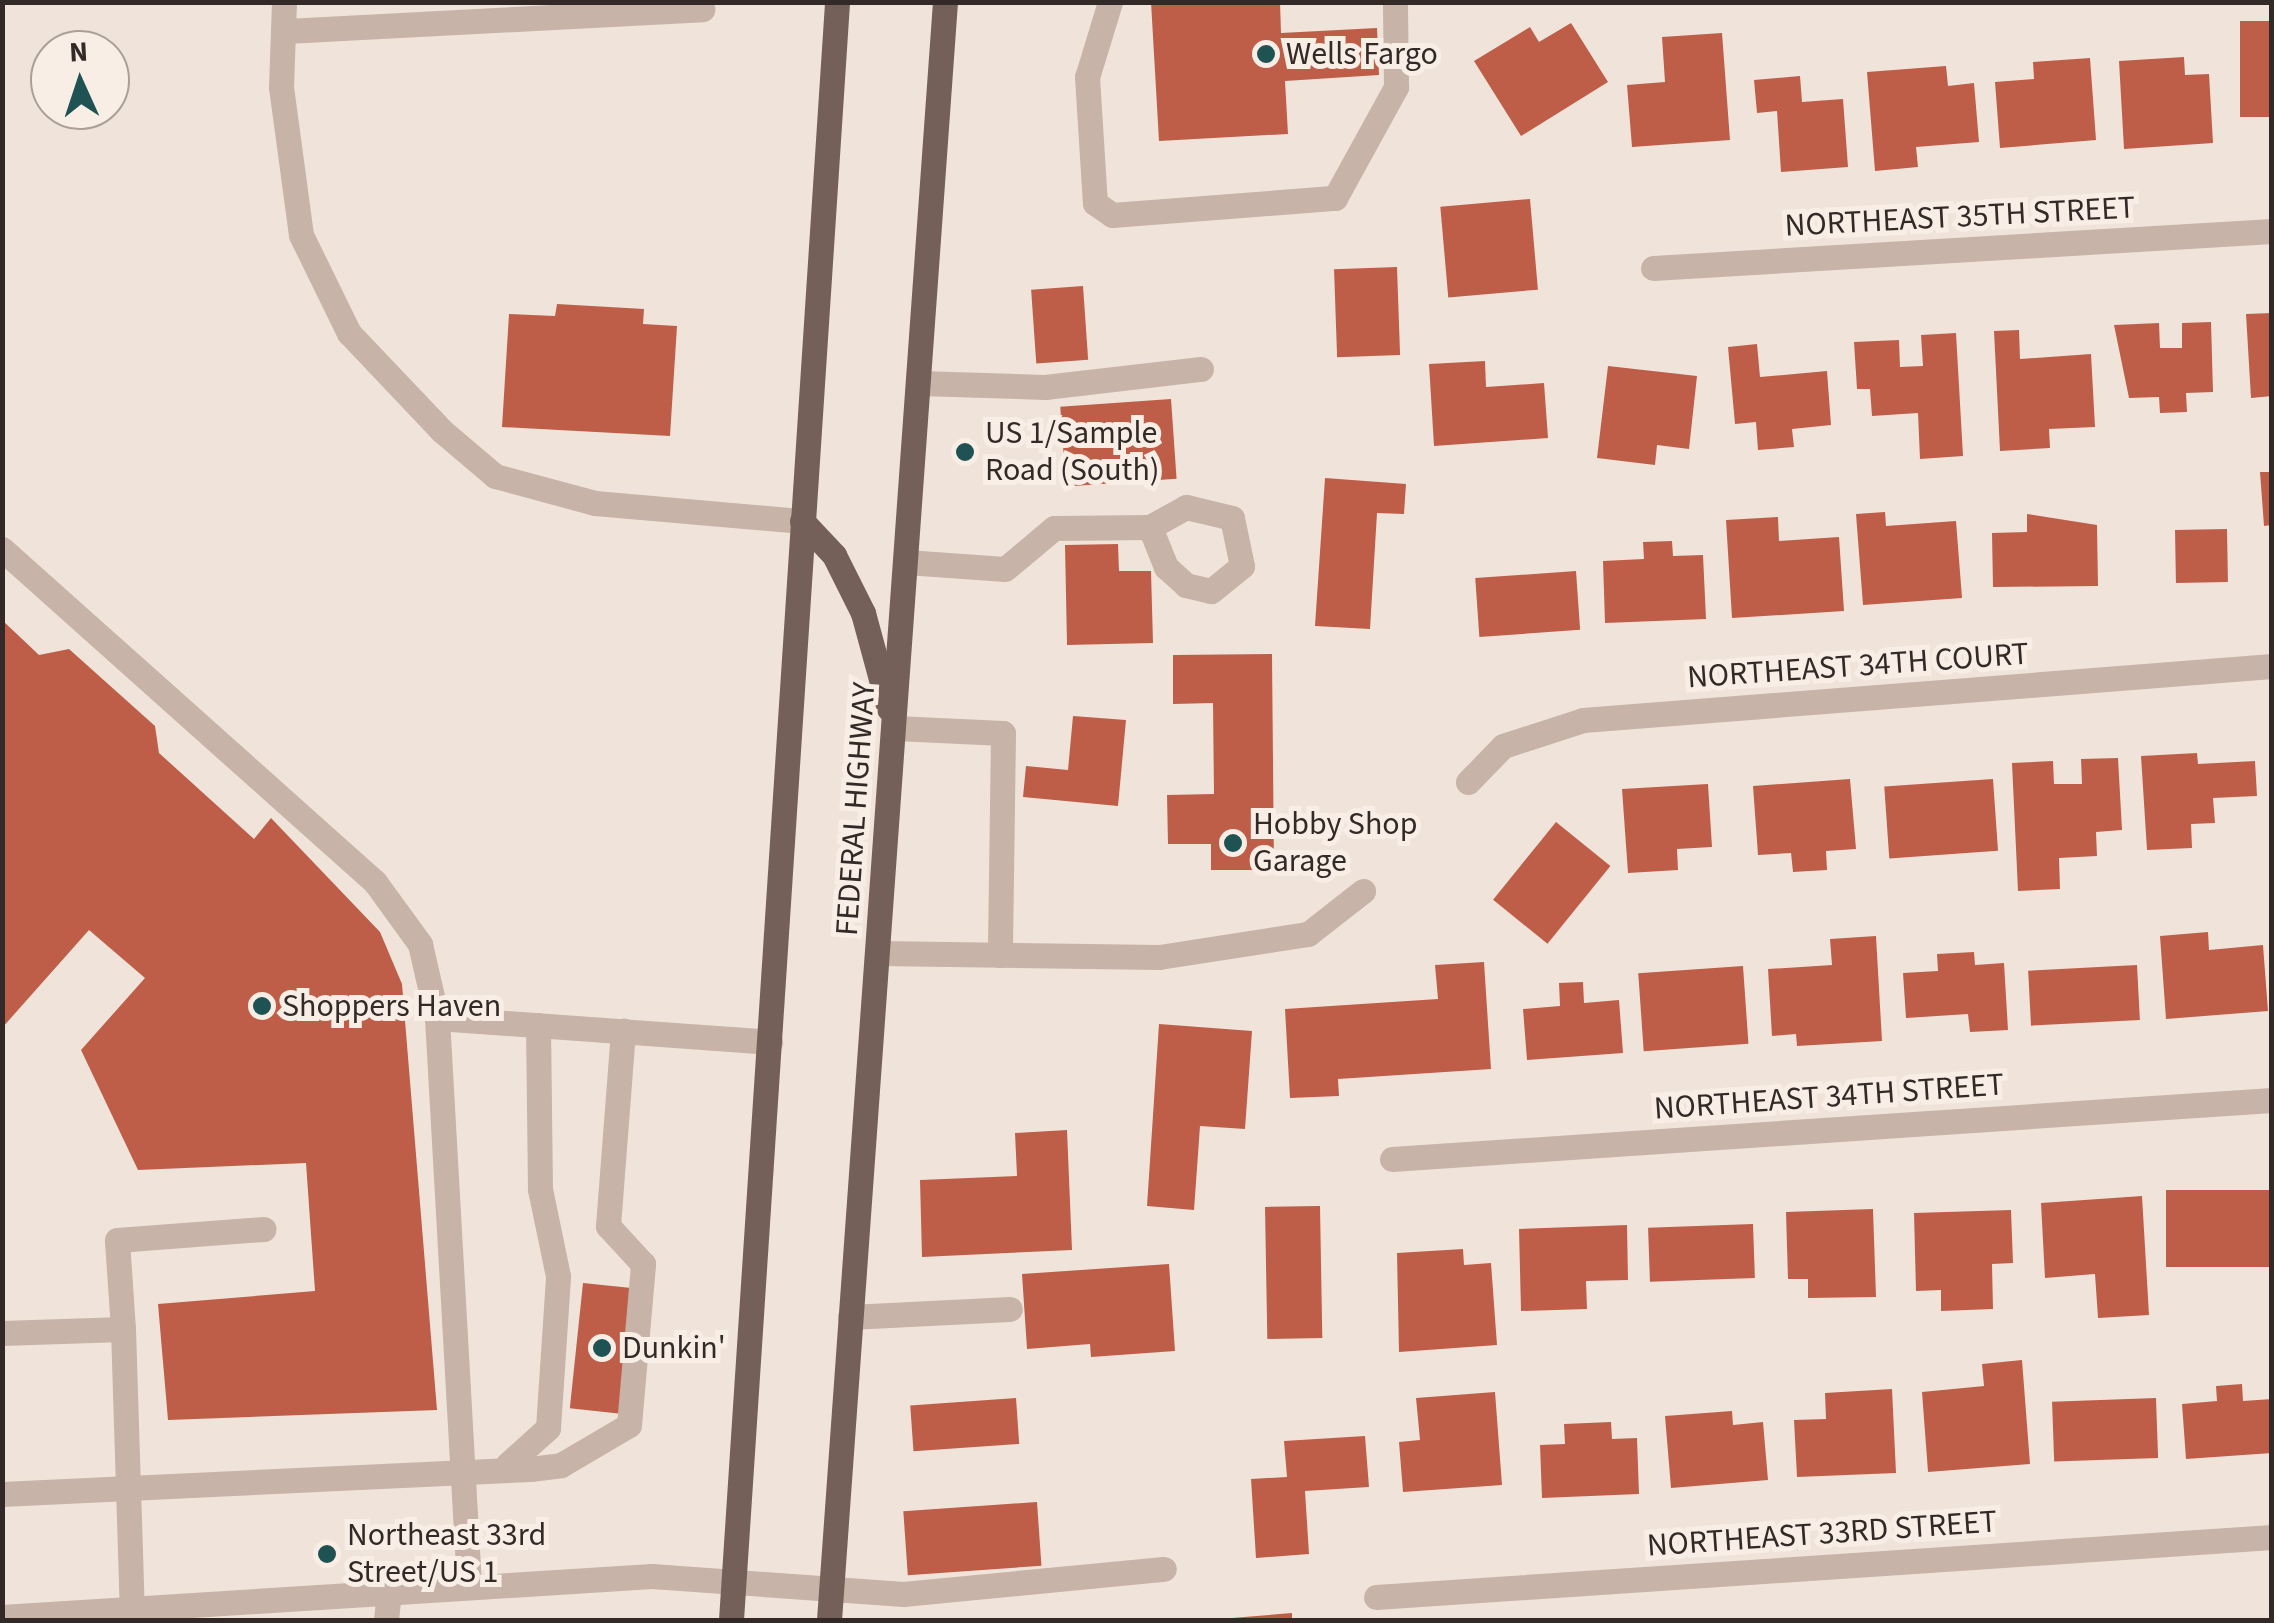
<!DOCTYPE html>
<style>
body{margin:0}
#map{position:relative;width:2274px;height:1623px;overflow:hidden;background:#f0e4da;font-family:"Source Sans 3",sans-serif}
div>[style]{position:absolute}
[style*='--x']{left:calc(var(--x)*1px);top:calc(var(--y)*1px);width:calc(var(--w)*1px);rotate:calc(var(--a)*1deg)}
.building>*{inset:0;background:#be5e49;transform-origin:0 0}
.minor>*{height:25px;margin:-12.5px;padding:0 12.5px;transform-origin:12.5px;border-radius:12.5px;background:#c7b3a7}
.major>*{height:25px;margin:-12.5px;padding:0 12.5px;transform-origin:12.5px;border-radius:12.5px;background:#756059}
.dots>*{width:28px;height:28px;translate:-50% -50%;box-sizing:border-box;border:5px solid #f8eee6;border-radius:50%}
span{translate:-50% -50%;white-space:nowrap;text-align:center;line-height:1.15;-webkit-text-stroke:10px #f8eee6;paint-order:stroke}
.poi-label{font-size:32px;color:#332a27}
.left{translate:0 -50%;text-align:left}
.street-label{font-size:32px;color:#332a27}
.frame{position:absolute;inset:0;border:5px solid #332a27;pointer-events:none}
.north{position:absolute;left:30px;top:30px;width:100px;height:100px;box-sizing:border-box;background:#f8eee6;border:2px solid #a9a09a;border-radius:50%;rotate:357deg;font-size:28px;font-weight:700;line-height:40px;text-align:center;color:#332a27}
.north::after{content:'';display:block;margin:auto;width:35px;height:45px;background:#1f5252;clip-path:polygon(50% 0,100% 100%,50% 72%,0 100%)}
</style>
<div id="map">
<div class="building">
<div style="clip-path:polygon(1151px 2px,1280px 2px,1281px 33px,1377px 28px,1379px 75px,1285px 81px,1288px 134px,1159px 141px)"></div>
<div style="left:2240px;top:21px;width:32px;height:96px"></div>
<div style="clip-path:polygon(1571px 23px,1608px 82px,1521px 136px,1474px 61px,1530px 27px,1539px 42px)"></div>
<div style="clip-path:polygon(1722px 33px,1730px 140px,1632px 147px,1627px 85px,1665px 82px,1662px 37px)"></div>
<div style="clip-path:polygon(2184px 57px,2185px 75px,2209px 74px,2213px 143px,2124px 149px,2119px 61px)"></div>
<div style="clip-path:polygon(2090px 58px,2096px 140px,2000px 148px,1995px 82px,2034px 79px,2033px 62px)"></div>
<div style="clip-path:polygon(1946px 66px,1948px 86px,1974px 83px,1979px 142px,1916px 147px,1918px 167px,1875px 171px,1867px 72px)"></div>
<div style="clip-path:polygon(1800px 76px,1802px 102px,1843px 99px,1848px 167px,1781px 172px,1777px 111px,1757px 113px,1754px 80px)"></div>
<div style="left:1530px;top:199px;width:91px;height:90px;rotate:85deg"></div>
<div style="left:1397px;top:267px;width:88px;height:63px;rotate:88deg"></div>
<div style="left:1083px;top:286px;width:74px;height:52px;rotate:86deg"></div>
<div style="clip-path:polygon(557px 304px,644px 309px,643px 324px,677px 326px,670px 436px,502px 427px,509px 314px,555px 316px)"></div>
<div style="clip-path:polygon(2272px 313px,2272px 396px,2251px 398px,2246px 314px)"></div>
<div style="clip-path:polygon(2211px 322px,2213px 392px,2186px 393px,2187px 412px,2160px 413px,2159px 397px,2129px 398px,2114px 325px,2159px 323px,2160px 348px,2182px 348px,2182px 323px)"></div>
<div style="clip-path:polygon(2019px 330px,2020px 359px,2091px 354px,2095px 427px,2049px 429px,2050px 448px,2000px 451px,1994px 331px)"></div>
<div style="clip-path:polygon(1956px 333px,1963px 456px,1920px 459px,1918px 413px,1872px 416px,1870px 389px,1857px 389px,1854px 342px,1899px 340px,1900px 367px,1923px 366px,1921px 335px)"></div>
<div style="clip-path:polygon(1757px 344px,1760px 377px,1827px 371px,1831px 425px,1792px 429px,1794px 447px,1758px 450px,1756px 422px,1735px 424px,1728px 347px)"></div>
<div style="clip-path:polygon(1485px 361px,1486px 387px,1544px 383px,1548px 438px,1434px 446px,1429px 364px)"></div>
<div style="clip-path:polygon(1608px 366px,1697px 376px,1689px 449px,1657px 445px,1655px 465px,1597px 458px)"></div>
<div style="left:1171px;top:399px;width:80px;height:111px;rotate:86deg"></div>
<div style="clip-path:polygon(2260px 472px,2272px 472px,2272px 525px,2264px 526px)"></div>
<div style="clip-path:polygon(1325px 478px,1406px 484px,1404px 514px,1377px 513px,1370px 629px,1315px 626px)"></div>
<div style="clip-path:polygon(1885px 512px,1886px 526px,1956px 521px,1962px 598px,1863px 605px,1856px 514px)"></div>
<div style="clip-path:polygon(2027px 514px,2097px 525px,2098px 586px,1993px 587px,1992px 533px,2027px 532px)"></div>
<div style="clip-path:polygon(1778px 517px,1779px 541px,1839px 537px,1844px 611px,1732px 618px,1726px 520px)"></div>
<div style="left:2227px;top:529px;width:53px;height:52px;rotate:89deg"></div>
<div style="clip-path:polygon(1672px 541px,1673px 556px,1703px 555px,1706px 619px,1605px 623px,1603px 561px,1644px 559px,1643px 542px)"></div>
<div style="clip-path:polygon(1118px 544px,1119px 571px,1151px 571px,1153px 643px,1067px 645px,1065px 545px)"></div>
<div style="left:1576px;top:571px;width:59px;height:101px;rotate:86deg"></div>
<div style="clip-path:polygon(2px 620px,39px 655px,69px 649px,155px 726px,159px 753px,254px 839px,271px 818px,380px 932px,402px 984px,437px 1410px,168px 1420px,158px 1304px,315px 1291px,306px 1163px,138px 1170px,81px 1050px,145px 978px,89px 930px,2px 1028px)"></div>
<div style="clip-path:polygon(1272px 654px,1274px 870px,1211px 870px,1211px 844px,1168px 844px,1167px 795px,1214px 794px,1213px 703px,1173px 704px,1173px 655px)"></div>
<div style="clip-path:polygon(1073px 716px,1126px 720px,1118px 806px,1023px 797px,1026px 766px,1068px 770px)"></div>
<div style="clip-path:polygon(2197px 753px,2198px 764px,2255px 761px,2257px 796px,2213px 798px,2215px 823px,2191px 824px,2192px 848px,2147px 850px,2141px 756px)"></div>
<div style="clip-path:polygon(2118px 758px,2122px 830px,2096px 832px,2097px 856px,2059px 858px,2060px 889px,2018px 891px,2012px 763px,2053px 761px,2054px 784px,2082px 784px,2081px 759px)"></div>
<div style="clip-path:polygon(1850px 779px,1856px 849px,1826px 851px,1827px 870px,1793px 872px,1791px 853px,1758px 855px,1753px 786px)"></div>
<div style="left:1993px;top:779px;width:72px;height:109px;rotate:86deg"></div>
<div style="clip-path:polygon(1708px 784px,1712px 847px,1677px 849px,1678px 870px,1628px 873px,1622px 789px)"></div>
<div style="left:1556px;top:822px;width:70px;height:100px;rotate:39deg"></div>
<div style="clip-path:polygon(2208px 932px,2209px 950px,2263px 945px,2268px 1011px,2166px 1019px,2160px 936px)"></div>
<div style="clip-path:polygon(1876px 936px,1882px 1041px,1797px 1046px,1796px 1034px,1772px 1036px,1768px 969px,1832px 965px,1830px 939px)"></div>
<div style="clip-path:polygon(1974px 952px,1975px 965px,2004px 963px,2008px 1030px,1970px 1032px,1968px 1014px,1906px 1018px,1903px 973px,1938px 971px,1937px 954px)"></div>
<div style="clip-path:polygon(1484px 962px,1491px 1069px,1338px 1079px,1339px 1096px,1290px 1098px,1285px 1009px,1438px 999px,1435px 965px)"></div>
<div style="left:2137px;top:965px;width:55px;height:109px;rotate:87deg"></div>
<div style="left:1743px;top:966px;width:78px;height:105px;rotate:86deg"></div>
<div style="clip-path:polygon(1583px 982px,1584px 1003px,1619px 1000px,1623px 1053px,1527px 1060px,1523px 1009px,1560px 1006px,1559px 983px)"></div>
<div style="clip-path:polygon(1159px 1024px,1252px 1031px,1245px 1129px,1200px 1126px,1194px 1210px,1147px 1206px)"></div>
<div style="clip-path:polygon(1067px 1130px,1072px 1250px,922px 1257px,920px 1180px,1017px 1176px,1015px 1133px)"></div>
<div style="left:2272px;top:1190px;width:77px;height:106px;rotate:90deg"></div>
<div style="clip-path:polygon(2142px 1196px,2149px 1315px,2098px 1318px,2095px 1274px,2045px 1278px,2041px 1203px)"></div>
<div style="left:1320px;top:1206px;width:132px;height:55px;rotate:89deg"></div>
<div style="clip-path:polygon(1873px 1209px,1876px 1297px,1808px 1298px,1808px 1279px,1788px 1279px,1786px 1212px)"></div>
<div style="clip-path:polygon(2011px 1210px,2013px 1263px,1992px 1264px,1993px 1309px,1941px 1311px,1941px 1290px,1916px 1291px,1914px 1213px)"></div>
<div style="left:1753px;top:1224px;width:54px;height:105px;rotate:88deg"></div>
<div style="clip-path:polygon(1627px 1225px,1628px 1280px,1586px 1281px,1587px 1309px,1521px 1311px,1519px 1229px)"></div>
<div style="clip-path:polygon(1463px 1249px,1464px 1265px,1491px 1263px,1497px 1345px,1399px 1352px,1397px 1253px)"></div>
<div style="clip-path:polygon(1169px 1264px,1175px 1351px,1091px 1357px,1090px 1344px,1027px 1349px,1022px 1274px)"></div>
<div style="left:583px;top:1283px;width:51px;height:126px;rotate:6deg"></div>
<div style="clip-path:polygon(2022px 1360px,2030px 1464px,1928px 1472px,1922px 1392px,1984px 1386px,1982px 1364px)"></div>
<div style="clip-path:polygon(2242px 1384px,2243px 1401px,2272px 1399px,2272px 1453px,2186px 1459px,2182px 1404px,2217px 1401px,2216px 1386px)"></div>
<div style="clip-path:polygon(1892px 1389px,1896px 1473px,1797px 1477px,1794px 1420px,1826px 1419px,1825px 1393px)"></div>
<div style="clip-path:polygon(1495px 1392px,1502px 1485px,1403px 1492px,1399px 1442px,1420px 1440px,1416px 1398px)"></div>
<div style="left:1016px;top:1398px;width:46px;height:106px;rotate:86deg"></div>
<div style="left:2156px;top:1398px;width:60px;height:104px;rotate:88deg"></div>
<div style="clip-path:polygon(1732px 1411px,1733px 1425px,1763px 1422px,1768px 1480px,1671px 1488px,1665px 1416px)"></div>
<div style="clip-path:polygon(1611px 1422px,1612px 1439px,1637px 1438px,1639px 1494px,1542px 1498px,1540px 1445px,1565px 1444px,1564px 1424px)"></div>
<div style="clip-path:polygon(1365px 1436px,1369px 1487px,1305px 1491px,1309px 1554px,1256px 1558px,1251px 1479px,1287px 1477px,1284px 1441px)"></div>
<div style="left:1037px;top:1502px;width:64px;height:134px;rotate:86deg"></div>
<div style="clip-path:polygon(1292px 1613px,1292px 1620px,1232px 1620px,1232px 1618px)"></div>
</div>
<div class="minor">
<div style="--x:284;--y:2;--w:85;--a:92"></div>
<div style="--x:281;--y:87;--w:149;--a:82.3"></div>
<div style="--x:301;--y:235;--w:109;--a:63.9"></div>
<div style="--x:349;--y:333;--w:135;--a:46.5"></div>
<div style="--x:442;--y:431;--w:70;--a:40.3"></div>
<div style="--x:495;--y:476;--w:104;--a:15.1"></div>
<div style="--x:595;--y:503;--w:208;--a:5"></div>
<div style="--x:1110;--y:2;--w:78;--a:107"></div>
<div style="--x:1087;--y:77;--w:126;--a:86.4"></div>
<div style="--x:1095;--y:203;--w:21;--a:35"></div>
<div style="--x:1112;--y:215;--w:224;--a:-4.4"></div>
<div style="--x:1335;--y:198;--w:127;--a:-61.2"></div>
<div style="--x:1396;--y:87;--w:85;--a:-90.7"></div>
<div style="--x:286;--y:31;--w:417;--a:-3"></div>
<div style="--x:1653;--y:268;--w:620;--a:-3.42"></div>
<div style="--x:919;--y:383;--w:126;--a:1.8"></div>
<div style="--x:1045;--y:387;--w:157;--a:-6.6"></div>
<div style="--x:2;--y:549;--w:500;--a:41.76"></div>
<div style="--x:375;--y:882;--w:77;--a:54"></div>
<div style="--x:420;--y:944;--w:76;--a:77.1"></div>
<div style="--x:437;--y:1018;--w:568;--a:86.77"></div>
<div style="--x:906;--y:562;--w:99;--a:4"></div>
<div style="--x:1005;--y:569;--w:64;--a:-39.9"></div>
<div style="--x:1054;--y:528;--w:96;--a:-0.6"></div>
<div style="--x:1150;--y:527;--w:41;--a:-29.1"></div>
<div style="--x:1186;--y:507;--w:47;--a:13.4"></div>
<div style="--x:1232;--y:518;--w:49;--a:78.2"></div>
<div style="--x:1242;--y:566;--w:40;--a:141"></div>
<div style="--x:1211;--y:591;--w:26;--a:-167"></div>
<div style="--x:1186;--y:585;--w:27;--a:-138"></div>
<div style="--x:1166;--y:567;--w:43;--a:-111.8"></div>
<div style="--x:895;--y:728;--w:108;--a:2.7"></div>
<div style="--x:1003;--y:733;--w:222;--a:90.8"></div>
<div style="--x:1468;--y:782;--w:50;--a:-45.8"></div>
<div style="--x:1503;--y:746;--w:84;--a:-18"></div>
<div style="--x:1583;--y:720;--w:691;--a:-4.48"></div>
<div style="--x:878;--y:953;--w:281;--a:0.8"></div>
<div style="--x:1159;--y:957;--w:151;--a:-8.8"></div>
<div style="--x:1308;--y:934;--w:70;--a:-38"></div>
<div style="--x:437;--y:1018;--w:334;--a:4.1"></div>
<div style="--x:1392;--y:1159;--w:882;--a:-3.84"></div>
<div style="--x:850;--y:1317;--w:160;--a:-2.9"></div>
<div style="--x:123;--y:1329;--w:89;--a:-93.9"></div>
<div style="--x:117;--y:1240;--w:147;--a:-4.3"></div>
<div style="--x:2;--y:1333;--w:121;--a:-1.9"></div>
<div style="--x:123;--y:1329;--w:279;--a:88.2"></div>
<div style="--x:508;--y:1464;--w:54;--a:-42"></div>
<div style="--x:548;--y:1428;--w:152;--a:-86.2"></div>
<div style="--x:558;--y:1276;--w:89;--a:-101.7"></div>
<div style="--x:540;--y:1189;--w:164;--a:-90.7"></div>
<div style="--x:2;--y:1494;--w:529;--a:-2.71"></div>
<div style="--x:530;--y:1469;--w:31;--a:-7"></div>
<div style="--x:561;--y:1465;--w:79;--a:-30.5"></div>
<div style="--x:629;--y:1425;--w:162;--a:-85"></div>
<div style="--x:643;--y:1264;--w:52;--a:-132.6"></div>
<div style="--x:608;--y:1226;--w:196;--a:-85.6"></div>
<div style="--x:1376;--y:1597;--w:898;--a:-3.83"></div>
<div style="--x:2;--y:1617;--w:651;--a:-3.61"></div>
<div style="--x:652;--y:1576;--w:252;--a:4.1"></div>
<div style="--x:903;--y:1594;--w:262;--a:-5.5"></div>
<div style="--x:386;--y:1620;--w:30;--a:-84"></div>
</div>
<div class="major">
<div style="--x:802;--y:521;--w:47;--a:46.7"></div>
<div style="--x:834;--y:555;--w:65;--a:63.4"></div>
<div style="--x:863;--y:613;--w:99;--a:74.8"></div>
<div style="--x:731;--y:1620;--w:1621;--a:-86.25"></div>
<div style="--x:829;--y:1620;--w:1622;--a:-85.9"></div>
</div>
<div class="dots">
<div style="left:1266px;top:54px;background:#1f5252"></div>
<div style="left:965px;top:452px;background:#1f5252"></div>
<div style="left:1233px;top:843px;background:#1f5252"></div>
<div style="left:262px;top:1006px;background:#1f5252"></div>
<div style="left:602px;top:1348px;background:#1f5252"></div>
<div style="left:327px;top:1554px;background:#1f5252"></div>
</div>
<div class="poi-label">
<span class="left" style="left:1286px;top:54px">Wells Fargo</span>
<span class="left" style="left:985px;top:452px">US 1/Sample<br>Road (South)</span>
<span class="left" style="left:1253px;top:843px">Hobby Shop<br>Garage</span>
<span class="left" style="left:282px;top:1006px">Shoppers Haven</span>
<span class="left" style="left:622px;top:1348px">Dunkin'</span>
<span class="left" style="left:347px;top:1554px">Northeast 33rd<br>Street/US 1</span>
</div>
<div class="street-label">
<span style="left:1960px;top:217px;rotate:-3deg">NORTHEAST 35TH STREET</span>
<span style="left:1858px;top:666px;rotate:-4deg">NORTHEAST 34TH COURT</span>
<span style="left:856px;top:809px;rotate:-86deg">FEDERAL HIGHWAY</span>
<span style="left:1829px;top:1097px;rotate:-4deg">NORTHEAST 34TH STREET</span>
<span style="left:1822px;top:1534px;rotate:-4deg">NORTHEAST 33RD STREET</span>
</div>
<div class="frame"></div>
<div class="north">N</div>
</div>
